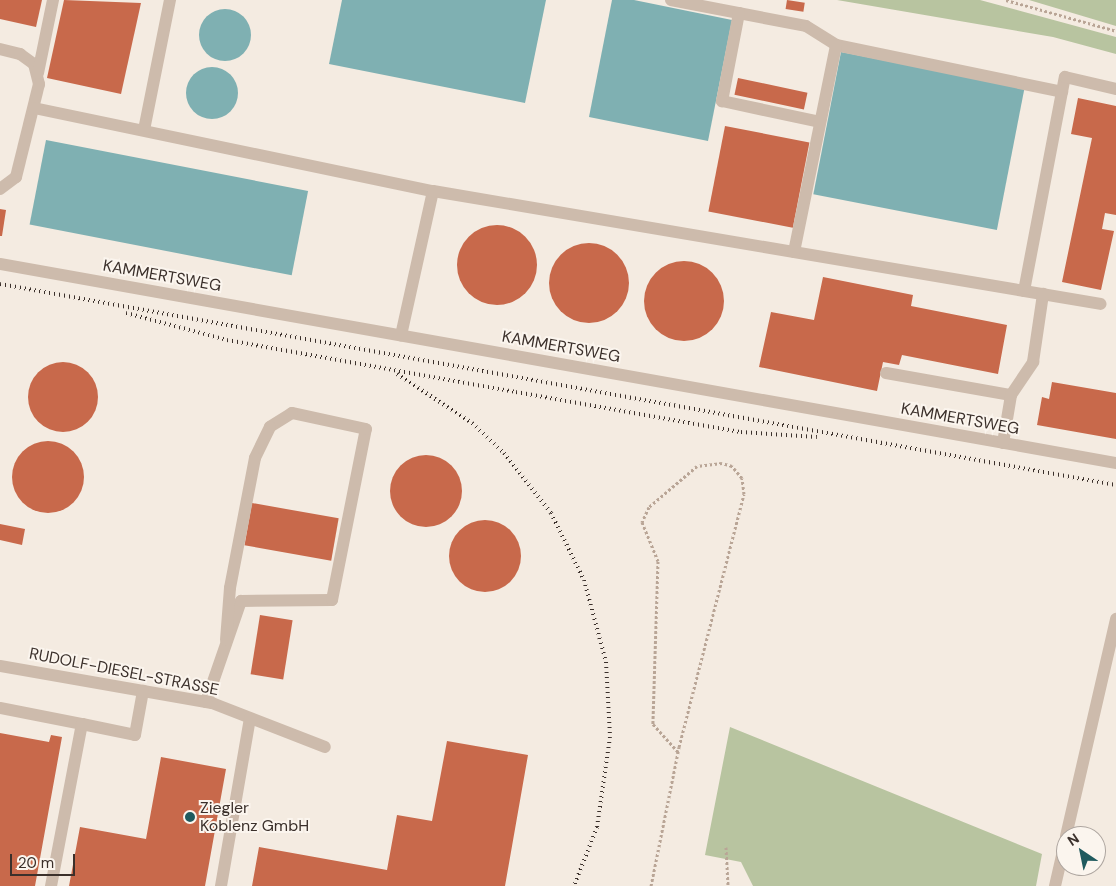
<!DOCTYPE html>
<style>
body{margin:0}
#map{position:relative;width:1116px;height:886px;overflow:hidden;background:#f4ebe1;font-family:"DM Sans",sans-serif}
div>[style]{position:absolute}
[style*='--x']{left:calc(var(--x)*1px);top:calc(var(--y)*1px);width:calc(var(--w)*1px);rotate:calc(var(--a)*1deg)}
.green>*{inset:0;background:#b8c4a0}
.water>*{inset:0;background:#7fb0b2;transform-origin:0 0}
.round{border-radius:50%}
.building>*{inset:0;background:#c8694b;transform-origin:0 0}
.path>*{height:3px;margin-top:-1.5px;transform-origin:0;background:repeating-linear-gradient(90deg,#b9a596 0 2.5px,transparent 0 5px)}
.minor>*{height:12px;margin:-6px;padding:0 6px;transform-origin:6px;border-radius:6px;background:#cdbbac}
.rail>*{height:4px;margin-top:-2px;transform-origin:0;background:repeating-linear-gradient(90deg,#3b302b 0 1px,transparent 0 5px)}
.dots>*{width:14px;height:14px;translate:-50% -50%;box-sizing:border-box;border:2px solid #fbf5ee;border-radius:50%}
span{translate:-50% -50%;white-space:nowrap;text-align:center;line-height:1.15;-webkit-text-stroke:4px #fbf5ee;paint-order:stroke}
.street-label{font-size:16px;color:#3b302b}
.poi-label{font-size:16px;color:#3b302b}
.left{translate:0 -50%;text-align:left}
.north{position:absolute;left:1056px;top:826px;width:50px;height:50px;box-sizing:border-box;background:#fbf5ee;border:1px solid #aea6a0;border-radius:50%;rotate:326deg;font-size:14px;font-weight:700;line-height:20px;text-align:center;color:#3b302b}
.north::after{content:'';display:block;margin:auto;width:18px;height:22px;background:#1f5a5e;clip-path:polygon(50% 0,100% 100%,50% 72%,0 100%)}
.scale{position:absolute;left:10px;top:854px;width:65px;height:22px;box-sizing:border-box;border:2px solid #3b302b;border-top:0;padding-left:6px;font-size:15px;line-height:18px;white-space:nowrap;color:#3b302b;-webkit-text-stroke:4px #fbf5ee;paint-order:stroke}
</style>
<div id="map">
<div class="green">
<div style="clip-path:polygon(837px 0,980px 0,1116px 37px,1116px 54px,1053px 37px)"></div>
<div style="clip-path:polygon(1029px 0,1116px 0,1116px 26px)"></div>
<div style="clip-path:polygon(730px 727px,1042px 854px,1036px 886px,753px 886px,741px 862px,705px 855px)"></div>
</div>
<div class="water">
<div style="clip-path:polygon(342px 0,546px 0,525px 103px,329px 64px)"></div>
<div style="clip-path:polygon(612px 0,634px 0,732px 20px,708px 141px,589px 117px)"></div>
<div class="round" style="left:199px;top:9px;width:52px;height:52px"></div>
<div style="left:841px;top:52px;width:187px;height:145px;rotate:11deg"></div>
<div class="round" style="left:186px;top:67px;width:52px;height:52px"></div>
<div style="left:46px;top:140px;width:267px;height:86px;rotate:11deg"></div>
</div>
<div class="building">
<div style="clip-path:polygon(0 0,42px 0,36px 27px,0 19px)"></div>
<div style="clip-path:polygon(64px 0,141px 3px,121px 94px,47px 78px)"></div>
<div style="left:787px;top:0;width:18px;height:9px;rotate:9deg"></div>
<div style="left:738px;top:78px;width:71px;height:17px;rotate:12deg"></div>
<div style="clip-path:polygon(1078px 98px,1116px 106px,1116px 215px,1105px 213px,1102px 229px,1114px 231px,1101px 290px,1062px 282px,1092px 138px,1071px 134px)"></div>
<div style="left:725px;top:126px;width:86px;height:87px;rotate:11deg"></div>
<div style="clip-path:polygon(0 209px,6px 210px,2px 236px,0 236px)"></div>
<div class="round" style="left:457px;top:225px;width:80px;height:80px"></div>
<div class="round" style="left:549px;top:243px;width:80px;height:80px"></div>
<div class="round" style="left:644px;top:261px;width:80px;height:80px"></div>
<div style="clip-path:polygon(823px 277px,913px 295px,911px 306px,1007px 325px,998px 374px,902px 355px,899px 365px,883px 362px,877px 391px,759px 367px,771px 312px,814px 320px)"></div>
<div class="round" style="left:28px;top:362px;width:70px;height:70px"></div>
<div style="clip-path:polygon(1052px 382px,1116px 393px,1116px 439px,1037px 425px,1042px 397px,1049px 399px)"></div>
<div class="round" style="left:12px;top:441px;width:72px;height:72px"></div>
<div class="round" style="left:390px;top:455px;width:72px;height:72px"></div>
<div style="left:252px;top:503px;width:88px;height:43px;rotate:10deg"></div>
<div class="round" style="left:449px;top:520px;width:72px;height:72px"></div>
<div style="clip-path:polygon(0 524px,25px 529px,22px 545px,0 540px)"></div>
<div style="left:260px;top:615px;width:33px;height:60px;rotate:9deg"></div>
<div style="clip-path:polygon(0 733px,49px 742px,51px 735px,62px 737px,35px 886px,0 886px)"></div>
<div style="clip-path:polygon(447px 741px,528px 755px,505px 886px,252px 886px,259px 847px,387px 870px,397px 815px,432px 821px)"></div>
<div style="clip-path:polygon(161px 757px,226px 769px,205px 886px,69px 886px,80px 827px,146px 839px)"></div>
</div>
<div class="path">
<div style="--x:1006;--y:0;--w:114;--a:15.7"></div>
<div style="--x:726;--y:847;--w:39;--a:87"></div>
<div style="--x:651;--y:886;--w:142;--a:-78.6"></div>
<div style="--x:679;--y:747;--w:261;--a:-75.6"></div>
<div style="--x:744;--y:494;--w:16;--a:-97"></div>
<div style="--x:742;--y:478;--w:16;--a:-130"></div>
<div style="--x:732;--y:466;--w:10;--a:-163"></div>
<div style="--x:722;--y:463;--w:25;--a:173"></div>
<div style="--x:697;--y:466;--w:63;--a:139.5"></div>
<div style="--x:649;--y:507;--w:17;--a:115"></div>
<div style="--x:642;--y:522;--w:42;--a:67.7"></div>
<div style="--x:658;--y:561;--w:163;--a:91.8"></div>
<div style="--x:653;--y:724;--w:38;--a:48"></div>
</div>
<div class="minor">
<div style="--x:671;--y:0;--w:137;--a:10.9"></div>
<div style="--x:806;--y:26;--w:36;--a:32"></div>
<div style="--x:836;--y:45;--w:231;--a:11.7"></div>
<div style="--x:739;--y:13;--w:90;--a:100.9"></div>
<div style="--x:722;--y:101;--w:100;--a:12.1"></div>
<div style="--x:0;--y:49;--w:21;--a:14"></div>
<div style="--x:20;--y:54;--w:17;--a:36"></div>
<div style="--x:34;--y:64;--w:21;--a:76"></div>
<div style="--x:39;--y:84;--w:96;--a:103.9"></div>
<div style="--x:16;--y:177;--w:20;--a:143"></div>
<div style="--x:38;--y:73;--w:75;--a:-78.4"></div>
<div style="--x:34;--y:108;--w:408;--a:11.8"></div>
<div style="--x:433;--y:191;--w:148;--a:102.5"></div>
<div style="--x:144;--y:130;--w:133;--a:-78.7"></div>
<div style="--x:433;--y:191;--w:677;--a:9.6"></div>
<div style="--x:794;--y:252;--w:211;--a:-78.5"></div>
<div style="--x:0;--y:264;--w:1134;--a:10.11"></div>
<div style="--x:1024;--y:291;--w:218;--a:-79.2"></div>
<div style="--x:1065;--y:77;--w:52;--a:13.2"></div>
<div style="--x:886;--y:373;--w:127;--a:10"></div>
<div style="--x:1011;--y:395;--w:40;--a:-56"></div>
<div style="--x:1033;--y:362;--w:69;--a:-81.6"></div>
<div style="--x:1003;--y:443;--w:49;--a:-80.5"></div>
<div style="--x:0;--y:666;--w:215;--a:9.9"></div>
<div style="--x:212;--y:703;--w:121;--a:21.3"></div>
<div style="--x:206;--y:702;--w:107;--a:-70.9"></div>
<div style="--x:241;--y:601;--w:91;--a:-0.6"></div>
<div style="--x:332;--y:600;--w:174;--a:-78.8"></div>
<div style="--x:366;--y:429;--w:76;--a:-167.8"></div>
<div style="--x:292;--y:413;--w:26;--a:148"></div>
<div style="--x:270;--y:427;--w:34;--a:116"></div>
<div style="--x:255;--y:458;--w:132;--a:100.9"></div>
<div style="--x:230;--y:588;--w:52;--a:94.4"></div>
<div style="--x:0;--y:708;--w:84;--a:11"></div>
<div style="--x:1066;--y:836;--w:223;--a:-77"></div>
<div style="--x:51;--y:886;--w:165;--a:-79.2"></div>
<div style="--x:82;--y:724;--w:54;--a:11.7"></div>
<div style="--x:135;--y:735;--w:45;--a:-79.7"></div>
<div style="--x:221;--y:886;--w:170;--a:-80.2"></div>
<div style="--x:1055;--y:886;--w:49;--a:-77.1"></div>
</div>
<div class="rail">
<div style="--x:0;--y:284;--w:1134;--a:10.21"></div>
<div style="--x:126;--y:313;--w:105;--a:15"></div>
<div style="--x:227;--y:340;--w:294;--a:10.2"></div>
<div style="--x:516;--y:392;--w:229;--a:10.1"></div>
<div style="--x:741;--y:432;--w:76;--a:3.8"></div>
<div style="--x:397;--y:374;--w:90;--a:33.2"></div>
<div style="--x:472;--y:423;--w:44;--a:43.2"></div>
<div style="--x:504;--y:453;--w:76;--a:51.9"></div>
<div style="--x:551;--y:513;--w:75;--a:63.8"></div>
<div style="--x:584;--y:580;--w:85;--a:75"></div>
<div style="--x:606;--y:662;--w:75;--a:86.9"></div>
<div style="--x:610;--y:737;--w:91;--a:98.2"></div>
<div style="--x:597;--y:827;--w:63;--a:111.3"></div>
</div>
<div class="dots">
<div style="left:190px;top:817px;background:#1f5a5e"></div>
</div>
<div class="street-label">
<span style="left:162px;top:276px;rotate:10deg">KAMMERTSWEG</span>
<span style="left:561px;top:347px;rotate:10deg">KAMMERTSWEG</span>
<span style="left:960px;top:419px;rotate:10deg">KAMMERTSWEG</span>
<span style="left:124px;top:672px;rotate:11deg">RUDOLF-DIESEL-STRASSE</span>
</div>
<div class="poi-label">
<span class="left" style="left:200px;top:817px">Ziegler<br>Koblenz GmbH</span>
</div>
<div class="north">N</div>
<div class="scale">20 m</div>
</div>
